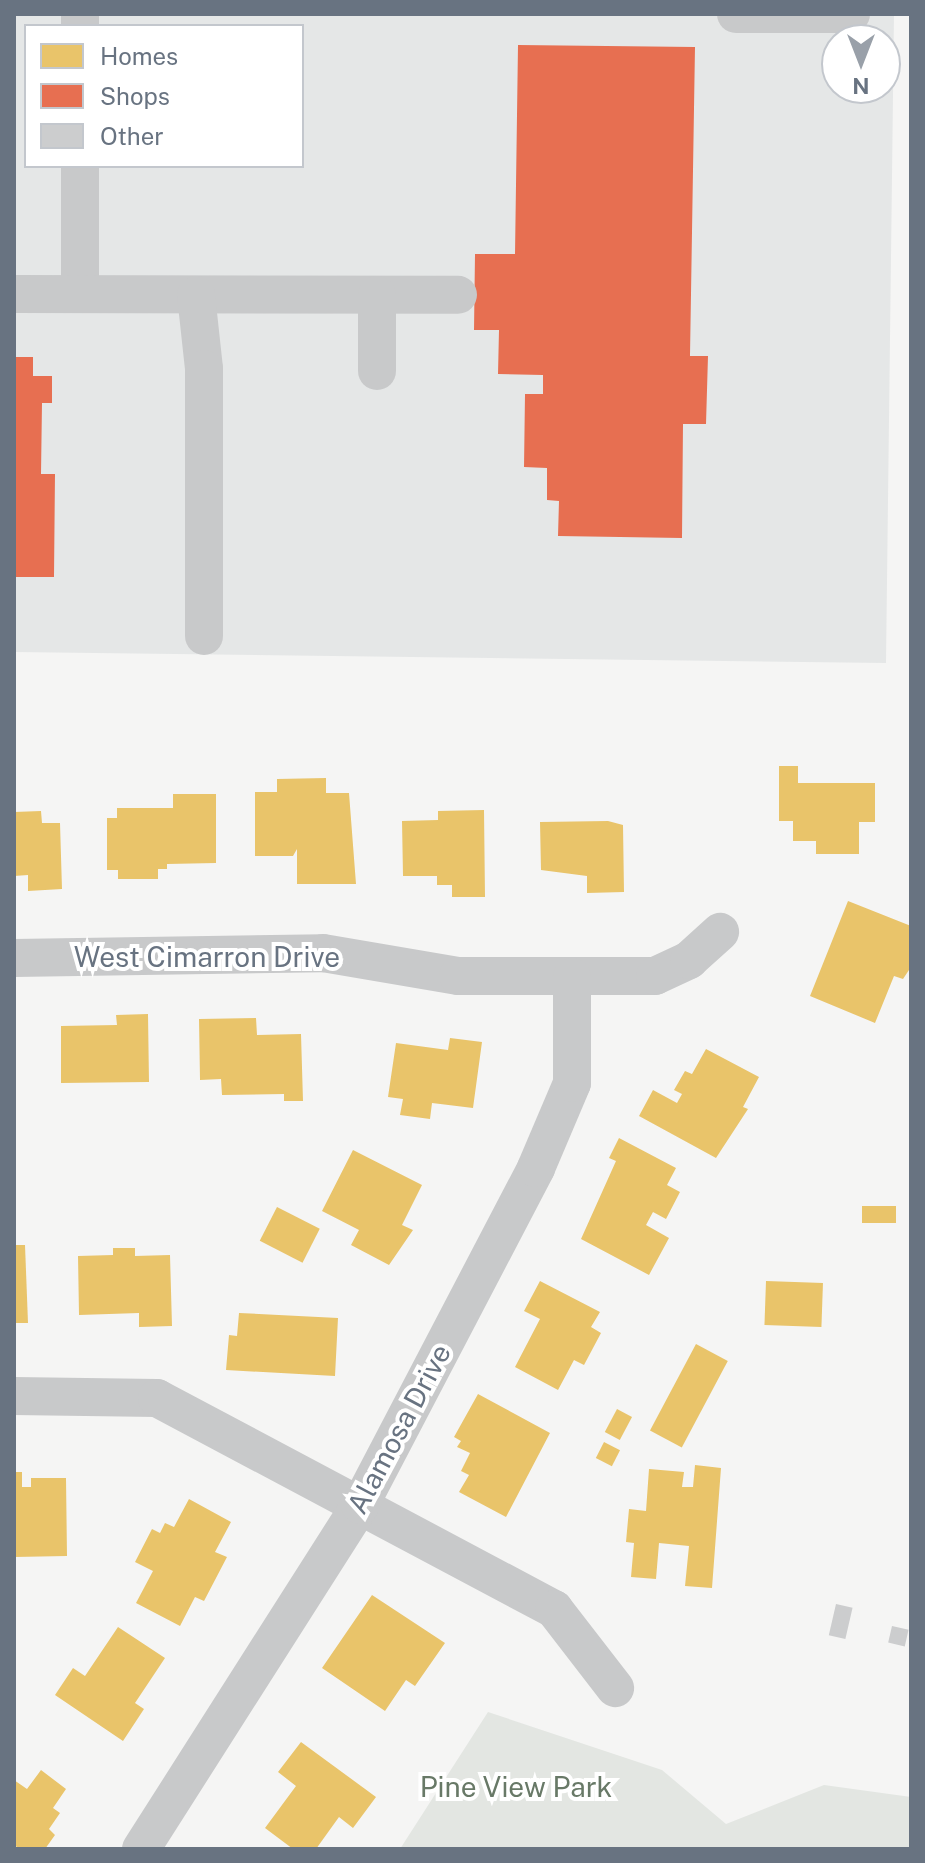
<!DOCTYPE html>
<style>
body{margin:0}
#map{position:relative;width:925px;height:1863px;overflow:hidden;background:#f5f5f4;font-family:"Public Sans",sans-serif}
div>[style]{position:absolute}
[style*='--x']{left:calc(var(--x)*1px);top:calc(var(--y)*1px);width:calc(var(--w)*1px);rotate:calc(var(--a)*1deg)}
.built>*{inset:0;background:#e5e7e7}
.green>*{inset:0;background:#e3e6e2}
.homes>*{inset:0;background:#e9c46a;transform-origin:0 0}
.shops>*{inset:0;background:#e76f51}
.building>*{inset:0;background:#cccdce;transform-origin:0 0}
.minor>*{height:38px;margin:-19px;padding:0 19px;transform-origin:19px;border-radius:19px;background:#c8c9ca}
span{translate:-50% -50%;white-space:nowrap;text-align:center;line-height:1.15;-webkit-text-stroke:8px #fff;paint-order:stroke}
.street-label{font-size:28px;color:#687381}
.park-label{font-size:28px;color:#687967}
.frame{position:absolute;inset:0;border:16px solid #687381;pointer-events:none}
.legend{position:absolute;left:24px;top:24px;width:280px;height:144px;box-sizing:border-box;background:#fff;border:2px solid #c3c7cd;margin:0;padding:10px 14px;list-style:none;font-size:24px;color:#687381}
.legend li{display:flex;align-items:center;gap:16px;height:40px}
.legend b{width:40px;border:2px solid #c3c7cd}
.north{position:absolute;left:821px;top:24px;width:80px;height:80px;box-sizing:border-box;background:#fff;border:2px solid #c3c7cd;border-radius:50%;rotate:180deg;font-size:22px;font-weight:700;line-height:32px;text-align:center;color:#687381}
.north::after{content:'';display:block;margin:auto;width:28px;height:36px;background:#99a0a9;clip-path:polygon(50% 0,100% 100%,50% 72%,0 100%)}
</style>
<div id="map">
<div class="built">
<div style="clip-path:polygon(evenodd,14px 14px,894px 14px,886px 663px,14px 652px,14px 14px,26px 26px,302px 26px,302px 166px,26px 166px,26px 26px,14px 14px,837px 40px,885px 40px,885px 88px,837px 88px,837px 40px)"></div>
</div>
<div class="green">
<div style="clip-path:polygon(488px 1712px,662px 1770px,726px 1824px,824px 1785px,911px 1797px,911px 1849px,400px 1849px)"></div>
</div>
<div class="homes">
<div style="clip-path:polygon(779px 766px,798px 766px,798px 783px,875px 783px,875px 822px,859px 822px,859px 854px,816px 854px,816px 841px,793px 841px,793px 821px,779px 821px)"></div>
<div style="clip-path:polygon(326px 778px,326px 793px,349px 793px,356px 884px,297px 884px,297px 849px,293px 856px,255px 856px,255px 792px,277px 792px,277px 779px)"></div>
<div style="clip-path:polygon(173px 794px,216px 794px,216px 863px,167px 864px,167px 869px,158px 869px,158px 879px,118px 879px,118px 870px,107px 870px,107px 818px,117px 818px,117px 808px,173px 808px)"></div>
<div style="clip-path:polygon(484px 810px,485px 897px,452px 897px,452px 885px,437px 885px,437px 876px,403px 876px,402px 821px,438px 820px,438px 811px)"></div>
<div style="clip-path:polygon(41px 811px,42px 823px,60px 823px,62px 889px,28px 891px,28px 875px,14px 876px,14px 812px)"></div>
<div style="clip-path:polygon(608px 821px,623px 825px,624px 892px,587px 893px,587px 876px,541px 870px,540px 822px)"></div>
<div style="clip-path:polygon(848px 901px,911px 926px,911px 967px,903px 979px,894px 976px,875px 1023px,810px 996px)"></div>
<div style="clip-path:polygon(148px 1014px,149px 1082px,61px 1083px,61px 1026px,117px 1025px,116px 1015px)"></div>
<div style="clip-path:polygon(256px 1018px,257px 1035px,301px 1034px,303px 1101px,284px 1101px,284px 1094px,222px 1095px,221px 1079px,200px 1080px,199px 1019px)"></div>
<div style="clip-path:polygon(450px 1038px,482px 1042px,473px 1108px,432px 1103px,430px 1119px,400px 1115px,403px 1099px,388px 1097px,396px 1043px,448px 1050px)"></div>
<div style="clip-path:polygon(706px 1049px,759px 1077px,743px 1107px,748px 1109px,716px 1158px,639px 1116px,653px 1090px,677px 1103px,682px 1094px,674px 1090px,685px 1071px,692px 1074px)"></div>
<div style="clip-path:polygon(619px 1138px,676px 1168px,667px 1185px,680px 1192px,666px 1219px,653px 1212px,646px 1225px,669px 1238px,649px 1275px,581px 1239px,616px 1161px,609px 1158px)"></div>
<div style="clip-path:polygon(353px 1150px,422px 1185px,402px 1225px,413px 1230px,389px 1265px,351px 1245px,359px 1230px,322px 1211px)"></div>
<div style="left:862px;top:1206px;width:34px;height:17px"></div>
<div style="left:277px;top:1207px;width:48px;height:38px;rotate:27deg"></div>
<div style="clip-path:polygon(14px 1245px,25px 1245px,28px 1323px,14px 1323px)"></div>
<div style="clip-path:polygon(113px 1248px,135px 1248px,135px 1256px,170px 1255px,172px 1326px,139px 1327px,139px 1313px,79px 1315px,78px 1256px,113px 1255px)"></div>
<div style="clip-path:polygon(540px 1281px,600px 1312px,591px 1327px,601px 1333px,584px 1365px,574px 1360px,558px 1390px,515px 1367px,540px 1319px,524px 1311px)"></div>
<div style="left:766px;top:1281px;width:57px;height:44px;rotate:2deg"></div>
<div style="clip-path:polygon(239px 1313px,338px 1318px,335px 1376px,226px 1370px,229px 1335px,237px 1336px)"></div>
<div style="left:696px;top:1344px;width:36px;height:98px;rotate:28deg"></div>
<div style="clip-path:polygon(478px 1394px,550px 1433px,506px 1517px,459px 1492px,469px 1475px,461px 1471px,470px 1453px,457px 1447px,461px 1441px,454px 1437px)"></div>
<div style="left:617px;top:1409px;width:17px;height:26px;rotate:28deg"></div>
<div style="left:604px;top:1442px;width:18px;height:18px;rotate:27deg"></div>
<div style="clip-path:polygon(695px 1465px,721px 1468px,712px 1588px,685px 1586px,689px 1546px,659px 1543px,656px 1579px,631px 1577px,634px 1543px,626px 1542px,629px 1509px,646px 1511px,649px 1469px,684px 1472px,682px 1487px,693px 1487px)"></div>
<div style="clip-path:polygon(14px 1472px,22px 1472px,22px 1487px,31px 1487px,31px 1478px,66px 1478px,67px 1556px,14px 1557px)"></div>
<div style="clip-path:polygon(189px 1499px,231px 1522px,215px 1552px,227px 1557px,204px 1601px,195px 1597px,180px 1626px,136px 1603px,153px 1571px,135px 1562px,152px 1529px,160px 1533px,165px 1523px,174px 1527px)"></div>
<div style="clip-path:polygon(372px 1595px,445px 1643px,415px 1686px,406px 1680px,385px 1711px,322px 1668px)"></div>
<div style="clip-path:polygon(118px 1627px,165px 1658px,135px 1703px,144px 1709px,123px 1741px,55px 1695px,73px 1668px,85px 1676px)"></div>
<div style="clip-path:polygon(301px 1742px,376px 1797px,353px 1828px,339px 1817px,316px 1849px,293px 1849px,265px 1828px,296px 1786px,278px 1772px)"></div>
<div style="clip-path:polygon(41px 1770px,66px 1789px,53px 1808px,60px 1813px,49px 1829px,55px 1835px,45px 1849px,20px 1849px,14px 1845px,14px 1780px,27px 1789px)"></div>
</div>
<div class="shops">
<div style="clip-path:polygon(518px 45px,695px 47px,690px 356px,708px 356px,706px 424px,683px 424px,682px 538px,558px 536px,559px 501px,547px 500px,547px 468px,524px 467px,525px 394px,543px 394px,543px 375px,498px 374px,499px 330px,474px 330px,475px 254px,515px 254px)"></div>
<div style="clip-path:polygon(14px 357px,33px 357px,33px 376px,52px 376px,52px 403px,42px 403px,41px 474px,55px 474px,54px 577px,14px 577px)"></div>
</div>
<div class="building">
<div style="left:836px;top:1604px;width:17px;height:32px;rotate:13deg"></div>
<div style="left:892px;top:1626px;width:17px;height:17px;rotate:13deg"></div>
</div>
<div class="minor">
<div style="--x:80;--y:14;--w:12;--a:90"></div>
<div style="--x:736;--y:14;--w:115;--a:0"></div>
<div style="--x:80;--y:166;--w:128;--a:90"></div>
<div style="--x:14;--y:294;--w:444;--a:0.1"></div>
<div style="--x:196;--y:295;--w:74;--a:83.8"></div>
<div style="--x:204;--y:369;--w:267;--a:90"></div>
<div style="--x:377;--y:295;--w:76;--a:90"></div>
<div style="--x:14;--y:958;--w:309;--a:-0.9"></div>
<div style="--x:323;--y:953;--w:137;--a:9.7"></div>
<div style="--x:458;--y:976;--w:197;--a:0"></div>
<div style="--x:655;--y:976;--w:38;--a:-25"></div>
<div style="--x:689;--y:960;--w:42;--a:-42.1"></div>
<div style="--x:14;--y:1396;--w:143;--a:0.8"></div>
<div style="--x:157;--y:1398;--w:450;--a:28"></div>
<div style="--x:554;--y:1609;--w:100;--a:52.3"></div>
<div style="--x:141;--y:1849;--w:408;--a:-57.5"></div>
<div style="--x:360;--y:1505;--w:380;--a:-62.4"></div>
<div style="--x:536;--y:1168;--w:92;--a:-67"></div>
<div style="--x:572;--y:1083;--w:106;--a:-90"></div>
</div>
<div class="street-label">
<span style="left:207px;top:957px">West Cimarron Drive</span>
<span style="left:399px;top:1429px;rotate:-62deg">Alamosa Drive</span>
</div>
<div class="park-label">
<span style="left:516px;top:1787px">Pine View Park</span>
</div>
<div class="frame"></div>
<ul class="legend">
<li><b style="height:22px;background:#e9c46a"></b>Homes</li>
<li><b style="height:22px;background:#e76f51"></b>Shops</li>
<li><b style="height:22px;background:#cccdce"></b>Other</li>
</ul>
<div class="north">N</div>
</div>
